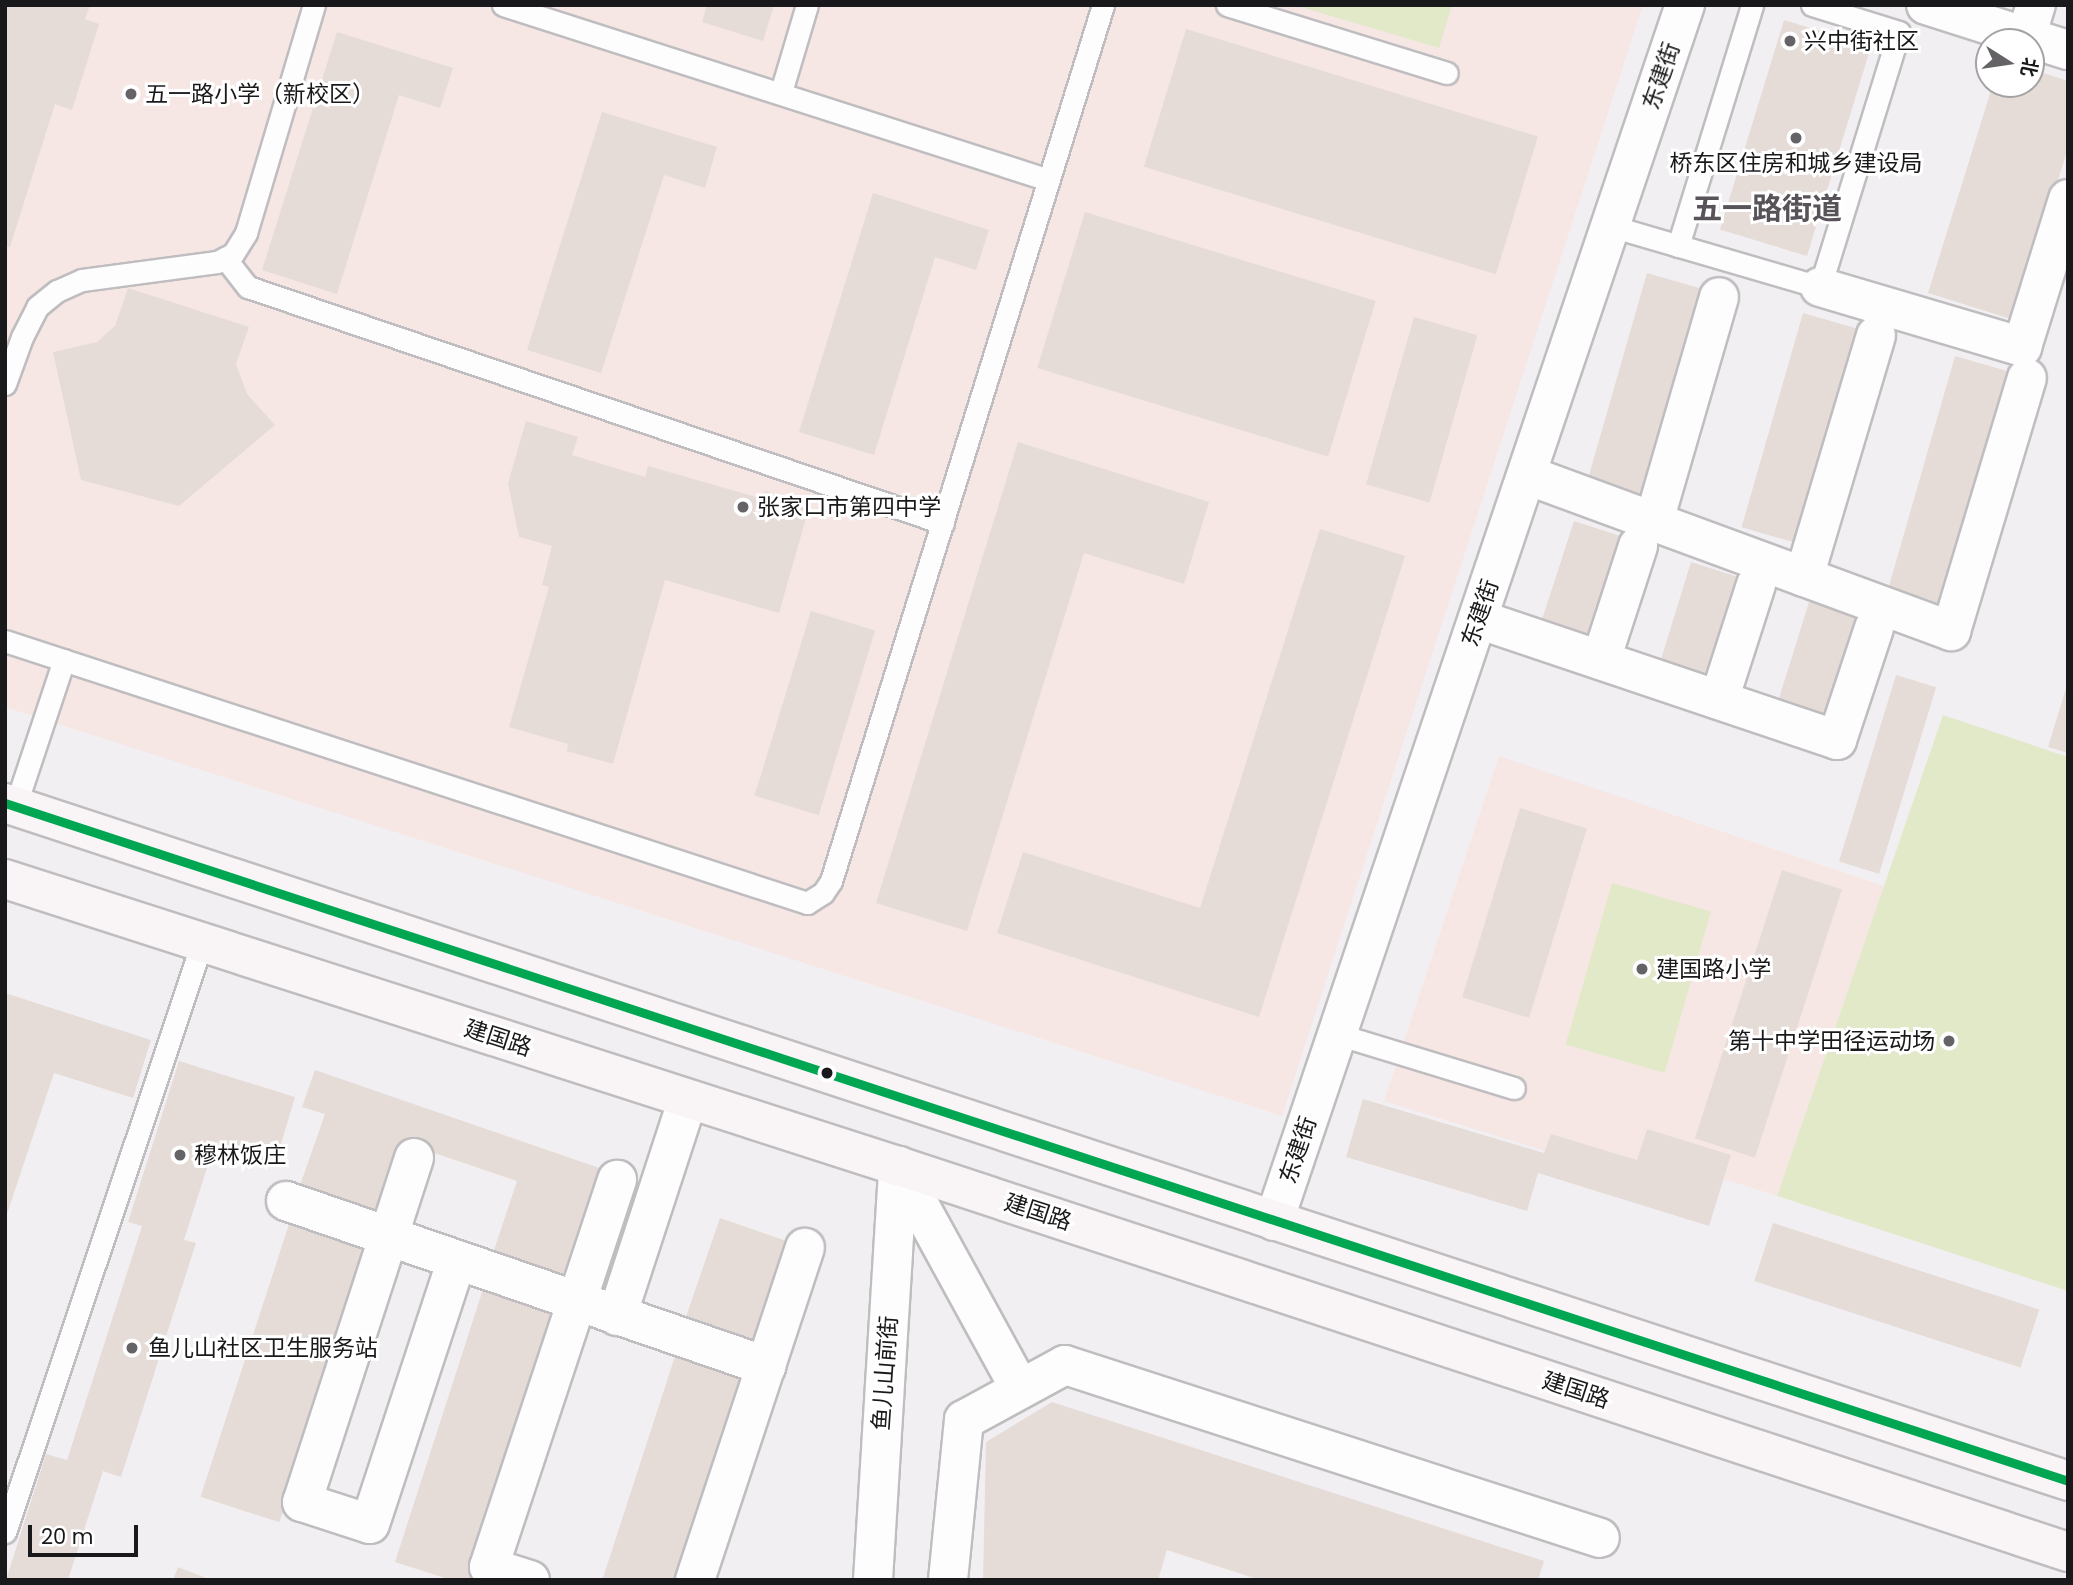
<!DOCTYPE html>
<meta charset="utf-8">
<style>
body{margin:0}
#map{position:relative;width:2073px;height:1585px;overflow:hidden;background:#f2eff3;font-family:Poppins,"Noto Sans SC",sans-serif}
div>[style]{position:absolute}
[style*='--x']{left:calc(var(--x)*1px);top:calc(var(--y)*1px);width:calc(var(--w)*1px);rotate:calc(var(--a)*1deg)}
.education>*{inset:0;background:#f6e7e4}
.green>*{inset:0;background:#e2e9c9;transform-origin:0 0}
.building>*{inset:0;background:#e5dcd7;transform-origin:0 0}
.roads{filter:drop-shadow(2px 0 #bfbdbf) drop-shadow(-2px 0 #bfbdbf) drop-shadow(0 2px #bfbdbf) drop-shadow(0 -2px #bfbdbf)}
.lane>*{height:21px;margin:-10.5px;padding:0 10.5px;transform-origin:10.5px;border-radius:10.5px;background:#fdfdfd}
.street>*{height:38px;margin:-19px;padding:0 19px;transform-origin:19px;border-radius:19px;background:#fdfdfd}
.secondary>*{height:38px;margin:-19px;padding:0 19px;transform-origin:19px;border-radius:19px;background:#fdfdfd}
.primary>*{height:38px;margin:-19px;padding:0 19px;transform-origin:19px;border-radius:19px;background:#f9f5f6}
.bus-1>*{height:9px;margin:-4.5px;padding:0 4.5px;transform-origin:4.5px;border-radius:4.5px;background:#00a651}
.dots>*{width:19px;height:19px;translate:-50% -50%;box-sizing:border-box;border:4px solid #fff;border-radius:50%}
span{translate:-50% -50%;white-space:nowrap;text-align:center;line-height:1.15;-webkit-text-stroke:6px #fff;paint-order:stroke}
.poi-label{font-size:23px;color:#19181a}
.left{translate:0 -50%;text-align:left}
.right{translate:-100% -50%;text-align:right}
.street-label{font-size:23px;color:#19181a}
.district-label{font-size:30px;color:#575358;font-weight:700}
.frame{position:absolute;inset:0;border:7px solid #19181a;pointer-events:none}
.north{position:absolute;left:1975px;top:28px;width:70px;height:70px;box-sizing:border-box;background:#fff;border:2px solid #a3a3a3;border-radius:50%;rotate:102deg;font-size:19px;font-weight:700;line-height:28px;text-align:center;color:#19181a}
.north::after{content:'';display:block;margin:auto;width:24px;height:32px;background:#656366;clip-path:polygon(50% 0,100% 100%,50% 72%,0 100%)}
.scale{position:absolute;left:28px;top:1525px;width:110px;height:32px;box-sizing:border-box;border:4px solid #19181a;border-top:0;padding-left:9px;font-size:21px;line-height:24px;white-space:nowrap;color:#19181a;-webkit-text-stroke:5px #fff;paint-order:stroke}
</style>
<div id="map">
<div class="education">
<div style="clip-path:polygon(5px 5px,1643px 5px,1282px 1116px,5px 707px)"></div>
<div style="clip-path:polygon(1499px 756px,1884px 886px,1777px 1196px,1724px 1179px,1730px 1156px,1647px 1129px,1637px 1160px,1551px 1134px,1545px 1151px,1384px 1101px)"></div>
</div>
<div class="green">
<div style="clip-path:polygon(1294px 5px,1452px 5px,1439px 48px)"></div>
<div style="clip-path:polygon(1943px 715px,2068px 757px,2068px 1291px,1777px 1196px)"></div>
<div style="left:1612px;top:883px;width:103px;height:168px;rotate:16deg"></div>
</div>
<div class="building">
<div style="clip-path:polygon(5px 5px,90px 5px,85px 19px,99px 24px,72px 110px,55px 104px,10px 247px,5px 246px)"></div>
<div style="clip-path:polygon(707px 5px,774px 5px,763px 41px,702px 22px)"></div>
<div style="left:1784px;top:20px;width:91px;height:219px;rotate:17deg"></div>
<div style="left:1186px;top:29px;width:368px;height:144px;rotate:17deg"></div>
<div style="clip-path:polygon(337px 32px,453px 68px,440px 108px,399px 95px,337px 294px,262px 270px)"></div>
<div style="clip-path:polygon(2031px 69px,2068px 81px,2068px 148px,2014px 320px,1928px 293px,1993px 84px,2031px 84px)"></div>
<div style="clip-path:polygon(602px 112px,717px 147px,705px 188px,664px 175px,601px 373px,527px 350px)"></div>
<div style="clip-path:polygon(873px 193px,989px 230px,976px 270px,935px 257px,874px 455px,799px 432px)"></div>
<div style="left:1085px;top:212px;width:304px;height:163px;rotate:17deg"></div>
<div style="left:1647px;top:273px;width:58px;height:223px;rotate:16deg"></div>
<div style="clip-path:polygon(128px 288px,249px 327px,236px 364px,247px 394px,275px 425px,179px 506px,81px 480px,53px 352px,97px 342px,115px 326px)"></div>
<div style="left:1803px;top:313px;width:58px;height:223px;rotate:16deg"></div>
<div style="left:1414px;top:317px;width:66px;height:174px;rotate:16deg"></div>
<div style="left:1955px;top:356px;width:64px;height:255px;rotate:16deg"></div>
<div style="clip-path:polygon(526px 421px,578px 437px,572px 455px,645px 477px,648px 466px,763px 499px,765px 491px,810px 504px,779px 613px,665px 580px,613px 764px,567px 751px,568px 744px,509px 727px,549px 587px,542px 585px,552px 546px,519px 537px,508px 483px)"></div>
<div style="clip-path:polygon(1018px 442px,1209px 502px,1184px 584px,1084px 553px,967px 931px,876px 903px)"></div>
<div style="left:1574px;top:521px;width:48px;height:113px;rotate:18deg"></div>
<div style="clip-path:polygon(1320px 529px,1405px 556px,1259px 1017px,997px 933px,1023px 852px,1200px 908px)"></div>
<div style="clip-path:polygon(1691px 562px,1738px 577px,1727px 613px,1740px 616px,1733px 637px,1720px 633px,1704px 683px,1658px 669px)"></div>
<div style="clip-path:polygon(1809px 602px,1856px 616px,1844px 652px,1858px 656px,1851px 677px,1838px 673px,1822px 723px,1776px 708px)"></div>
<div style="left:811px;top:611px;width:67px;height:193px;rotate:17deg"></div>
<div style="left:1896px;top:675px;width:42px;height:195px;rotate:17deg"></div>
<div style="clip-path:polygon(2067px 685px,2068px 685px,2068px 753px,2048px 747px)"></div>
<div style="left:1520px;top:808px;width:70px;height:198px;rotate:17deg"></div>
<div style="left:1782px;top:870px;width:63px;height:282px;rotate:18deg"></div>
<div style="clip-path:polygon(5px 993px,151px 1040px,133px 1098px,54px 1073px,6px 1217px)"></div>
<div style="clip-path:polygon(179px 1061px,295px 1097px,275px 1164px,214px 1146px,184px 1240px,196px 1243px,121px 1477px,103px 1471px,68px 1580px,6px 1580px,46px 1454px,67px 1460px,142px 1226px,128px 1222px)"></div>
<div style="clip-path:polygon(315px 1070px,611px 1172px,574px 1283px,492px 1256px,517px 1181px,405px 1143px,380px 1219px,298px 1191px,325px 1114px,302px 1107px)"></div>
<div style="clip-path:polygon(1363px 1099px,1544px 1153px,1551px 1134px,1637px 1160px,1647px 1129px,1731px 1155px,1709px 1226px,1538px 1173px,1527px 1211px,1346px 1157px)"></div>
<div style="left:291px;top:1218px;width:83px;height:293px;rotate:18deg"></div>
<div style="left:720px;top:1218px;width:86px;height:111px;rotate:19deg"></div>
<div style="left:1773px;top:1223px;width:280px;height:61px;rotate:18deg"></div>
<div style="clip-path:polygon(485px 1283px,564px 1308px,476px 1580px,451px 1580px,395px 1562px)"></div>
<div style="left:677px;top:1350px;width:83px;height:242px;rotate:18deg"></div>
<div style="clip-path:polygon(1052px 1402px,1544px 1561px,1538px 1580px,1260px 1580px,1167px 1550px,1158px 1580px,983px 1580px,986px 1442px)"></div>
<div style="clip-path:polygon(178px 1567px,211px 1580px,173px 1580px)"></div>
</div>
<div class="roads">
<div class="lane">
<div style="--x:503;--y:5;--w:573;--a:17.77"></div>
<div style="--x:1227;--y:5;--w:230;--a:17.2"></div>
<div style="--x:781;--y:92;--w:91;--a:-73.4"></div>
<div style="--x:1611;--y:226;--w:218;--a:16.3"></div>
<div style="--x:1820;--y:287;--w:267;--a:-72.8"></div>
<div style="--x:1899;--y:32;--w:91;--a:-162.8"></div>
<div style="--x:1678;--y:246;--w:252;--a:-72.9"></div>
<div style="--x:225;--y:258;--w:37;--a:52"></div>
<div style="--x:248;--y:287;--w:734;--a:18.76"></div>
<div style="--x:5;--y:384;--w:50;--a:-70.1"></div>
<div style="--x:22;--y:337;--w:34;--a:-63"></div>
<div style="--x:37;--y:307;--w:26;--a:-39"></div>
<div style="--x:57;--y:291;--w:27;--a:-24"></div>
<div style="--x:82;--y:280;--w:136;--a:-7.6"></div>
<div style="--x:217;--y:262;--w:18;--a:-27"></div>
<div style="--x:233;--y:254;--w:25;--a:-58"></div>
<div style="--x:246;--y:233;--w:238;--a:-73.4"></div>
<div style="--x:5;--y:641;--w:844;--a:18.09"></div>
<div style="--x:807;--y:903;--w:19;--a:-32"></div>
<div style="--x:823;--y:893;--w:14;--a:-56"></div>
<div style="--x:831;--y:881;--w:917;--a:-72.75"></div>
<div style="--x:15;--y:807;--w:155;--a:-71.6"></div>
<div style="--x:1337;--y:1034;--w:185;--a:17"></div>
<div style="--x:5;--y:1532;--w:621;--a:-71.51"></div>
</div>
<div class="street">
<div style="--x:1926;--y:5;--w:149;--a:17.6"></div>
<div style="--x:2026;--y:37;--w:34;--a:-73"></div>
<div style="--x:1820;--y:287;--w:211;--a:16.5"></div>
<div style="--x:2022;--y:347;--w:155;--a:-72.7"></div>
<div style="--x:1527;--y:475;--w:452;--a:20.2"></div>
<div style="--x:1951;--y:631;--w:264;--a:-73.3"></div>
<div style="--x:1654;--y:521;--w:233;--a:-73.8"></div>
<div style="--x:1804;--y:577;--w:252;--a:-73.4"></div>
<div style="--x:1478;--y:619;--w:379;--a:18.6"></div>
<div style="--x:1837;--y:740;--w:118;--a:-71.7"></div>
<div style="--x:1601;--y:660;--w:120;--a:-72"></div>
<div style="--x:1719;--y:700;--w:121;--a:-72.2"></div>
<div style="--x:414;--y:1158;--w:362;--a:108"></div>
<div style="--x:302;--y:1502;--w:71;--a:17.9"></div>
<div style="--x:370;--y:1524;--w:278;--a:-71.8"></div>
<div style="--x:898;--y:1166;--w:254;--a:61.3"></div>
<div style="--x:286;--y:1201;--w:508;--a:18.97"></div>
<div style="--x:617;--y:1316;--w:228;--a:-71.9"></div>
<div style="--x:530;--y:1580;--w:43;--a:-162.4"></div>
<div style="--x:489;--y:1567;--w:408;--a:-71.7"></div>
<div style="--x:695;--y:1580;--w:350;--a:-71.7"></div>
<div style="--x:948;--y:1580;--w:161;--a:-84.3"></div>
<div style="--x:964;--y:1420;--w:115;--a:-28.6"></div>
<div style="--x:1065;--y:1365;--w:562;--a:17.92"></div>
</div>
<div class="secondary">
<div style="--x:1274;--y:1221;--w:1284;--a:-71.33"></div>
<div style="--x:873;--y:1580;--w:415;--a:-86.5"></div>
</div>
<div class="primary">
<div style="--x:5;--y:803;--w:2172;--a:18.19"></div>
<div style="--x:5;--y:879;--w:938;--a:17.82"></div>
<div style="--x:898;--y:1166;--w:1232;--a:18.26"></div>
</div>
</div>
<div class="bus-1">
<div style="--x:5;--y:803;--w:2172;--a:18.19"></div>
</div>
<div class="dots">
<div style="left:1790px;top:41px;background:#656366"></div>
<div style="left:131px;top:94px;background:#656366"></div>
<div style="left:1796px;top:138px;background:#656366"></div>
<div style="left:743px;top:507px;background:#656366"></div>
<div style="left:1642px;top:969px;background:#656366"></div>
<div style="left:1949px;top:1041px;background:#656366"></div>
<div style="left:827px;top:1073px;background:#19181a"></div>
<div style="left:180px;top:1155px;background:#656366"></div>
<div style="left:132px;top:1348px;background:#656366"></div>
</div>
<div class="poi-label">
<span class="left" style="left:1804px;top:41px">兴中街社区</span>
<span class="left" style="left:145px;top:94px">五一路小学（新校区）</span>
<span style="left:1796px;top:163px">桥东区住房和城乡建设局</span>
<span class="left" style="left:757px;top:507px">张家口市第四中学</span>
<span class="left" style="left:1656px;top:969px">建国路小学</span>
<span class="right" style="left:1935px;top:1041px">第十中学田径运动场</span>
<span class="left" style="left:194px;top:1155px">穆林饭庄</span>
<span class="left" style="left:148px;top:1348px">鱼儿山社区卫生服务站</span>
</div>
<div class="street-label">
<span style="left:1661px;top:76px;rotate:-71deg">东建街</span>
<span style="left:1480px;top:613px;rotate:-71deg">东建街</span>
<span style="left:498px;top:1038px;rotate:18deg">建国路</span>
<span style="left:1298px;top:1150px;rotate:-71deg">东建街</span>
<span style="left:1038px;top:1212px;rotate:18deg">建国路</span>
<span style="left:885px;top:1373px;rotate:-86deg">鱼儿山前街</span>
<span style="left:1576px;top:1390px;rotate:18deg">建国路</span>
</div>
<div class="district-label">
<span style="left:1767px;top:209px">五一路街道</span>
</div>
<div class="frame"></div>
<div class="north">北</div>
<div class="scale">20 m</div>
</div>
